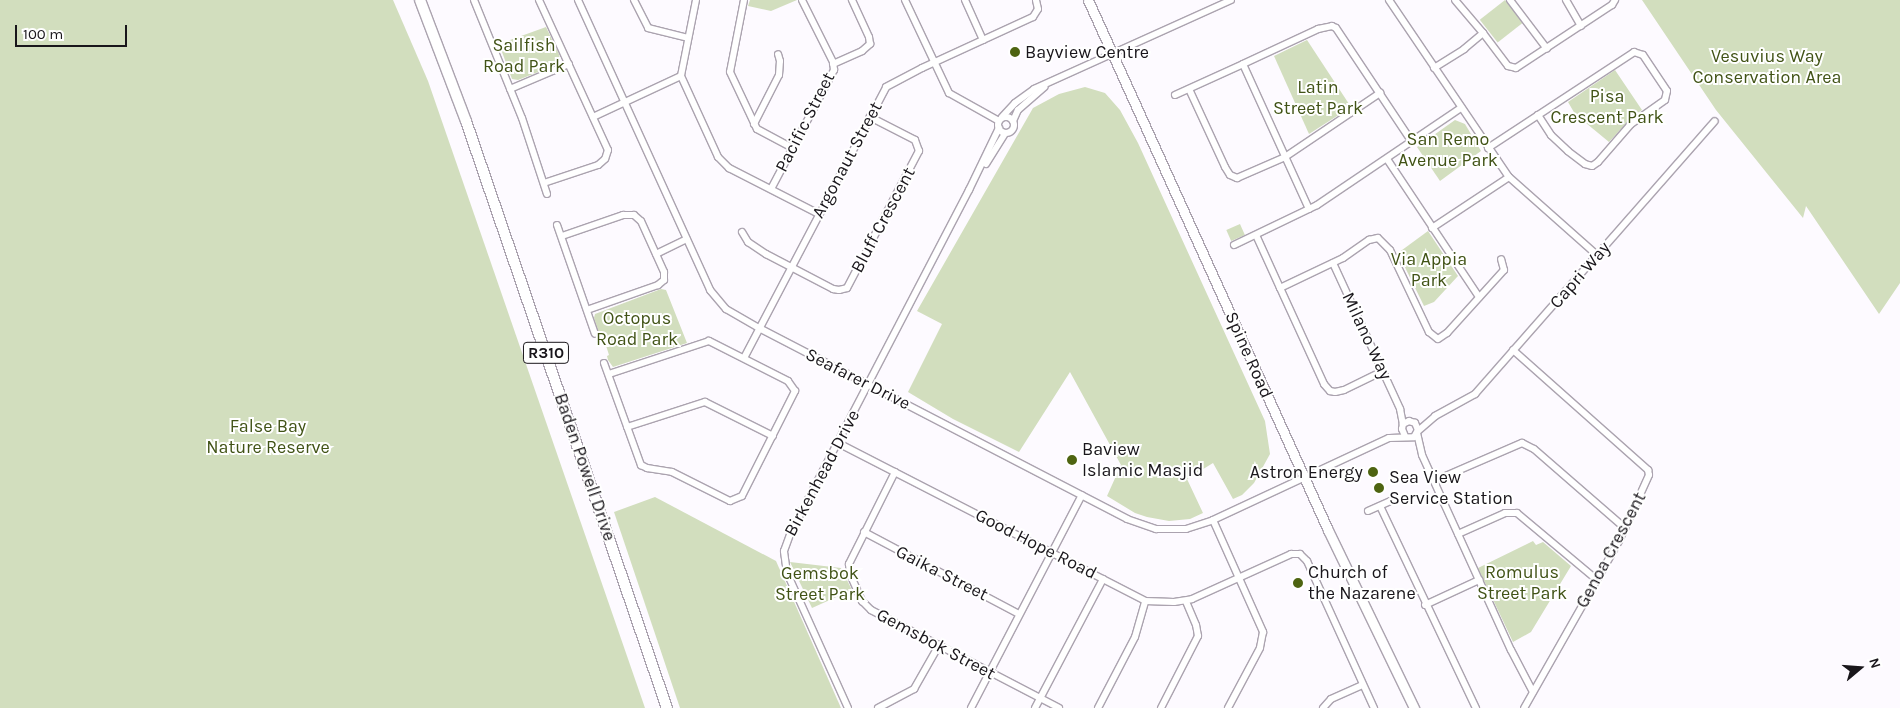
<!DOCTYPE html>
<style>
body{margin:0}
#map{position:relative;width:1900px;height:708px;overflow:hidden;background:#fdfaff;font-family:Karla,sans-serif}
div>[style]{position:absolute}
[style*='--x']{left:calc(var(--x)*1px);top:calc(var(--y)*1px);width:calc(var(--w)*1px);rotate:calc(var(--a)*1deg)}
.green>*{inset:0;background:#d2debe;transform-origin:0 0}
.roads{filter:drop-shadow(1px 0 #aba3af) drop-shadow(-1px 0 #aba3af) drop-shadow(0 1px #aba3af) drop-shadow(0 -1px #aba3af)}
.street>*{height:6px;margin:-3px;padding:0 3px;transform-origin:3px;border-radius:3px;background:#fff}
.street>.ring{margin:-3px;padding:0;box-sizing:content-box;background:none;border:6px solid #fff;border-radius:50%}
.secondary>*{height:9px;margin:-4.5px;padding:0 4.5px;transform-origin:4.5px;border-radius:4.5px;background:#fff}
.primary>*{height:10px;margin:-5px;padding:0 5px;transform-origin:5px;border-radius:5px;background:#fff}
.dots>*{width:14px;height:14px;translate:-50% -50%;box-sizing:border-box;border:2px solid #fff;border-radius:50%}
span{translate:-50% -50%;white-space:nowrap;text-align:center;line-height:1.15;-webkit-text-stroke:4px #fff;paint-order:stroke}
.shield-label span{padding:1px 4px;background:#fff;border:1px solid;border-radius:4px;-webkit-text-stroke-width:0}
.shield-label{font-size:16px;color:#19161b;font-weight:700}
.park-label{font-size:18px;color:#415316}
.poi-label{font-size:18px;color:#19161b}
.left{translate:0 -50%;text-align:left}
.right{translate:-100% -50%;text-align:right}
.street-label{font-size:18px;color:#19161b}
.north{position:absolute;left:1835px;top:643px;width:50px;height:50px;-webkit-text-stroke:4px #fff;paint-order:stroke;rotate:72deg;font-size:14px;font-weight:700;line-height:20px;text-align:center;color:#19161b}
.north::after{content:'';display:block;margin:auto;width:18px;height:22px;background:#19161b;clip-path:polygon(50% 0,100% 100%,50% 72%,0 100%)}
.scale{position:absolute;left:15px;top:25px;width:112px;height:22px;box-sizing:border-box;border:2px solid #19161b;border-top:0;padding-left:6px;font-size:15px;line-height:18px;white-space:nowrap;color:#19161b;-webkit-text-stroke:4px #fff;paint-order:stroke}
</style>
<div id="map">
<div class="green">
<div style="clip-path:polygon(0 0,393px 0,428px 81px,645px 708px,0 708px)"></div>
<div style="clip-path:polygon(750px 0,797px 0,771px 11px,748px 6px)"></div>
<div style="left:1505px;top:0;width:29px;height:32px;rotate:52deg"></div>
<div style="clip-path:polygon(1642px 0,1900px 0,1900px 283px,1879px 314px,1806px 206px,1803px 218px,1716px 110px)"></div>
<div style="clip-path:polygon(546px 27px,559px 54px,560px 60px,556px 65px,518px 80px,512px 79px,499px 44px)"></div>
<div style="clip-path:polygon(1307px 40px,1351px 107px,1309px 134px,1274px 56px)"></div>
<div style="clip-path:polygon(1615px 70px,1642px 110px,1632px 117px,1609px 142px,1575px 114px,1568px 102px)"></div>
<div style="clip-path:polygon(1085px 87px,1105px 93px,1120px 110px,1138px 143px,1265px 421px,1270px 454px,1254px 483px,1242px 495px,1233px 499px,1213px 463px,1187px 479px,1203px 513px,1190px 519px,1169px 521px,1147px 517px,1135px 513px,1107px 496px,1121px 465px,1070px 372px,1019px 452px,953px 419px,908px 392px,942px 324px,917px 311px,1033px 108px,1059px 94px)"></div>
<div style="clip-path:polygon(1455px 120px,1465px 124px,1481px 151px,1440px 181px,1417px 147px)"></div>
<div style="left:1240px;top:224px;width:12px;height:15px;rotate:66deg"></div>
<div style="clip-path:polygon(1428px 231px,1458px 276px,1434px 302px,1424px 306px,1398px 253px)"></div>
<div style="clip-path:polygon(661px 289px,666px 290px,687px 343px,613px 367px,608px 360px,607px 356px,609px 355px,602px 333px,599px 333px,594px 318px,595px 314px)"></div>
<div style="clip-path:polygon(655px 497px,776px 561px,841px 708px,680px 708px,614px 512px)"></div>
<div style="clip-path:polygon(1533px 541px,1536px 545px,1543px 542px,1571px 566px,1531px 632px,1513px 642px,1478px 568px)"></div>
<div style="clip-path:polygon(790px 562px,841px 568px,852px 590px,812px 608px)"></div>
</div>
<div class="roads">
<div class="street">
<div style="--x:474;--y:0;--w:127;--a:67.9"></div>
<div style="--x:522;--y:118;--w:80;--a:71.8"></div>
<div style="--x:539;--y:0;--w:165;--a:65.3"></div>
<div style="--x:608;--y:150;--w:9;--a:108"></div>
<div style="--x:605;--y:159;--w:9;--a:139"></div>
<div style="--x:598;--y:165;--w:57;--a:161.6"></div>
<div style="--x:578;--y:0;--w:319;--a:65.5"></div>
<div style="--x:710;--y:290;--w:25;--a:50"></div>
<div style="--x:726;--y:309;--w:38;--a:30"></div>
<div style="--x:759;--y:328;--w:415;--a:27.4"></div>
<div style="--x:1127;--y:519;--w:31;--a:19"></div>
<div style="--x:1156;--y:529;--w:30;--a:0"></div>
<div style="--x:1186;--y:529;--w:28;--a:-18"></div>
<div style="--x:1213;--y:520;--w:194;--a:-25"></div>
<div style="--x:1389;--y:438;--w:25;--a:-2"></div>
<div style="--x:1414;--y:437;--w:8;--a:-60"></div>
<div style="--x:1418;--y:430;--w:8;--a:-113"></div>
<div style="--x:1415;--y:423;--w:6;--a:-162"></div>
<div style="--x:1409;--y:421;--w:7;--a:153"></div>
<div style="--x:1403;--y:424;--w:5;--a:101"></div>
<div style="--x:1402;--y:429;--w:8;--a:67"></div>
<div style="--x:634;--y:0;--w:31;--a:63"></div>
<div style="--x:648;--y:28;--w:41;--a:14"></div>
<div style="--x:696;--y:0;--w:77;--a:101.2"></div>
<div style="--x:681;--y:76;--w:89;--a:65.4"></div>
<div style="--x:718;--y:157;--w:16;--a:45"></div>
<div style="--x:729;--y:168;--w:101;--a:27.1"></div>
<div style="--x:744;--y:0;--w:73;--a:101"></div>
<div style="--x:730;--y:72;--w:63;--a:64.7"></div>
<div style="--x:757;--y:129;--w:40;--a:28"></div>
<div style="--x:905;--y:0;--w:103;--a:64.7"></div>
<div style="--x:949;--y:93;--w:57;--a:29.2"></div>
<div style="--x:965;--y:0;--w:44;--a:65.8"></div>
<div style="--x:1389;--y:0;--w:214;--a:55.9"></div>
<div style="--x:1509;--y:177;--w:118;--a:41.6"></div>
<div style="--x:1510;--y:0;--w:61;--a:52.9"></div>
<div style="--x:1566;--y:0;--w:30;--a:60"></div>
<div style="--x:1483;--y:33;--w:41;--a:52.9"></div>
<div style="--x:1508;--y:66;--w:8;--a:14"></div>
<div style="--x:1516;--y:68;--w:115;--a:-33.3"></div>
<div style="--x:1612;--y:5;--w:6;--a:-59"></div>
<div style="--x:833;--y:64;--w:32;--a:-24"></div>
<div style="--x:862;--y:51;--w:11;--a:-41"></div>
<div style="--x:870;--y:44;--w:7;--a:-98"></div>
<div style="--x:869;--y:37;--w:41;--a:-114.7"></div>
<div style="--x:1434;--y:68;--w:36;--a:-32"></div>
<div style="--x:1464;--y:49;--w:25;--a:-40"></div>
<div style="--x:1483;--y:33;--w:43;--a:-130.3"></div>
<div style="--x:510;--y:89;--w:64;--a:-23"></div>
<div style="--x:1189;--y:89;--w:86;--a:65.2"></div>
<div style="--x:1225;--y:167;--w:9;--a:58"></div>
<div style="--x:1230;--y:175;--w:8;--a:23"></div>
<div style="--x:1237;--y:178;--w:52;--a:-23.6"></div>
<div style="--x:1285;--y:157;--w:115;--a:-34"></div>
<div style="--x:1175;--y:95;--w:75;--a:-24.5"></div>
<div class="ring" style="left:998px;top:117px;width:10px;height:10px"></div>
<div style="--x:593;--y:117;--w:97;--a:-25"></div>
<div style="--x:1002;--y:117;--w:19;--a:-47"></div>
<div style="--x:1015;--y:103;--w:24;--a:-36"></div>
<div style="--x:1034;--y:89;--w:216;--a:-24.3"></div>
<div style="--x:1013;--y:121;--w:12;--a:-66"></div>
<div style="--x:1018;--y:110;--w:35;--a:-41"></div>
<div style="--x:754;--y:124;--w:55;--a:-63"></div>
<div style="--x:779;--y:75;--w:14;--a:-86"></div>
<div style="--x:780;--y:61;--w:7;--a:-106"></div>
<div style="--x:1488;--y:148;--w:175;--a:-33.3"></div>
<div style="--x:1634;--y:52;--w:9;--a:18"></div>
<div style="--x:1643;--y:55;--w:43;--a:56.3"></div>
<div style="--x:1667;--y:91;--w:9;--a:103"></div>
<div style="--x:1665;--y:100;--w:42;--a:144.8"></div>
<div style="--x:1631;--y:124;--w:50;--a:131"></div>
<div style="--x:1598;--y:162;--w:7;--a:146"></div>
<div style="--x:1592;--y:166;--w:7;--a:-164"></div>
<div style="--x:1585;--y:164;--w:21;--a:-143"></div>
<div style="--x:1568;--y:151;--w:23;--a:-137"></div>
<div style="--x:1551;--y:135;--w:24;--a:-123"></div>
<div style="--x:1387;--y:159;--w:166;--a:56.3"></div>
<div style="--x:986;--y:164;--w:36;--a:-58"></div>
<div style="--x:771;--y:189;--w:135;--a:-62.1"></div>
<div style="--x:834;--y:70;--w:8;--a:-97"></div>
<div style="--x:833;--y:62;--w:69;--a:-116.6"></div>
<div style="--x:1309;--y:209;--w:159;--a:-114.5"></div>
<div style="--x:1243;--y:64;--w:83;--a:-25"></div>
<div style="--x:1318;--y:29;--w:14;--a:-12"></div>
<div style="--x:1332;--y:26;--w:4;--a:27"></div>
<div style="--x:1336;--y:28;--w:137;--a:56.3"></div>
<div style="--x:557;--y:225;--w:115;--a:70.8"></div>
<div style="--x:1432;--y:228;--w:92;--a:-33.5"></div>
<div style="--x:742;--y:232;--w:12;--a:59"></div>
<div style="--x:748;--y:242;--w:22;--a:34"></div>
<div style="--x:766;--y:254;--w:76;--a:27.6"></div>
<div style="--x:833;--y:289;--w:6;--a:9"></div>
<div style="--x:839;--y:290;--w:8;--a:-14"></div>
<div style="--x:847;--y:288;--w:155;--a:-62.3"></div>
<div style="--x:919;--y:151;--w:12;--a:-110"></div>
<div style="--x:915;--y:140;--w:51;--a:-152.9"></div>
<div style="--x:1256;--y:235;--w:58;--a:65.6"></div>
<div style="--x:562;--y:236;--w:65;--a:-19"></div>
<div style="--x:623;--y:215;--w:11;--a:0"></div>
<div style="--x:634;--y:215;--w:9;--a:41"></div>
<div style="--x:641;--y:221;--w:56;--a:65.7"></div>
<div style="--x:664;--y:272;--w:8;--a:90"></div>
<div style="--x:664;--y:280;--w:8;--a:140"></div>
<div style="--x:658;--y:285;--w:75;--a:160.6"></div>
<div style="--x:1234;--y:245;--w:92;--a:-25.7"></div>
<div style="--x:1317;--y:205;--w:174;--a:-34"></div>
<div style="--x:656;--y:254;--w:34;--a:-26"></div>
<div style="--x:1333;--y:263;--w:161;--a:65.3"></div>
<div style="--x:1400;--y:409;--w:15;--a:79"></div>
<div style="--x:1513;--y:350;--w:181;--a:41.6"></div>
<div style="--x:1648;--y:470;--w:5;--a:79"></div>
<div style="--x:1649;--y:475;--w:72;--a:114.4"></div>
<div style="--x:1619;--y:541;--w:192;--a:119.6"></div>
<div style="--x:744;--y:358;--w:306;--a:-62.3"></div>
<div style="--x:886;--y:87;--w:41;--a:-27.8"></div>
<div style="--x:922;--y:68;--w:122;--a:-24.7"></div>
<div style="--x:1033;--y:17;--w:9;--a:-58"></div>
<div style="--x:1038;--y:9;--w:9;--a:-103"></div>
<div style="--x:604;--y:363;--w:109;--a:70.1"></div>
<div style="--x:641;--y:465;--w:7;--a:27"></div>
<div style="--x:647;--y:468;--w:25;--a:9"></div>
<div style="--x:672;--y:472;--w:65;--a:26.6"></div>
<div style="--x:730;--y:501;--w:13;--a:-23"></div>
<div style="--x:742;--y:496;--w:118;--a:-63.2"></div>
<div style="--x:795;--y:391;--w:12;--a:-125"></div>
<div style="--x:788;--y:381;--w:89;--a:-153.1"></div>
<div style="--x:709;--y:341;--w:105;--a:161.7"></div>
<div style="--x:1383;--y:371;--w:43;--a:154"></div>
<div style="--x:1344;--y:390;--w:9;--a:167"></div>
<div style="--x:1335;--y:392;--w:5;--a:-169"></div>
<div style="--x:1330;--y:391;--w:9;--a:-131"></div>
<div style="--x:1324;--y:384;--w:106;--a:-114.6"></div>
<div style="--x:1280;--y:288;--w:70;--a:-25.5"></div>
<div style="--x:1343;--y:258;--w:32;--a:-35"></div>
<div style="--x:1369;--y:240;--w:9;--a:-13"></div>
<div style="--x:1378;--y:238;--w:17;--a:45"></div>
<div style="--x:1390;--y:250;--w:91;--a:64.6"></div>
<div style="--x:1429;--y:332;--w:11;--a:38"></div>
<div style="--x:1438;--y:339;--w:11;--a:-34"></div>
<div style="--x:1447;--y:333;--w:85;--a:-47.9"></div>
<div style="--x:1504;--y:270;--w:11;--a:-105"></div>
<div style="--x:627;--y:427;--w:82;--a:-17.8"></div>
<div style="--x:705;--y:402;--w:76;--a:26.6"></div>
<div style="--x:1418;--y:431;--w:23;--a:-41"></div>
<div style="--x:1435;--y:416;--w:46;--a:-28.8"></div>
<div style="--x:1475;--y:394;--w:363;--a:-48.7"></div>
<div style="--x:1417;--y:433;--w:23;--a:77"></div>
<div style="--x:1422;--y:455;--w:214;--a:65.5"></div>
<div style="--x:1511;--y:650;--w:47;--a:62.4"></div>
<div style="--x:838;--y:443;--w:345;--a:27.2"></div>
<div style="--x:1145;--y:601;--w:29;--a:2"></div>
<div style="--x:1174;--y:602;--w:18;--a:-9"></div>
<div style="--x:1192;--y:599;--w:109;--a:-24.4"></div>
<div style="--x:1291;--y:554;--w:9;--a:0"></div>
<div style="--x:1300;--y:554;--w:10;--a:45"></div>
<div style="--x:1307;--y:561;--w:162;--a:65.5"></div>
<div style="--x:895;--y:472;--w:103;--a:116.6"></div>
<div style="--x:849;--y:564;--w:10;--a:84"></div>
<div style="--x:850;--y:574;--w:30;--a:66"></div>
<div style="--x:862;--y:601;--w:13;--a:45"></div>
<div style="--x:871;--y:610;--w:212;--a:27.5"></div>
<div style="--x:1434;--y:481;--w:96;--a:-23.4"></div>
<div style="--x:1522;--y:443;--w:13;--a:27"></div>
<div style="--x:1534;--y:449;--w:121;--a:41"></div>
<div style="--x:1380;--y:506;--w:224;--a:64.6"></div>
<div style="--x:1368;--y:511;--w:24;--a:-24"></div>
<div style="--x:1213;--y:520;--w:123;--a:65.9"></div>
<div style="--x:1263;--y:632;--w:16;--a:101"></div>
<div style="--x:1260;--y:648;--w:68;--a:118.1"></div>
<div style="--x:864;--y:532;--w:175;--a:27.9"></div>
<div style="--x:1458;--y:534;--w:51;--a:-24.1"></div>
<div style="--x:1505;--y:513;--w:12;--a:0"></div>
<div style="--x:1517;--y:513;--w:104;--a:39.9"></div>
<div style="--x:1425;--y:605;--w:60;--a:-24.8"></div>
<div style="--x:848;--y:708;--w:148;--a:-114.3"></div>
<div style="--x:787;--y:573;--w:22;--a:-98"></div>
<div style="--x:784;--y:551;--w:20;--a:-70"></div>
<div style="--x:791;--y:532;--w:386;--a:-62.5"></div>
<div style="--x:969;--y:190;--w:69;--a:-64.2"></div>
<div style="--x:878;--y:708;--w:41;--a:-27.8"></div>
<div style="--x:914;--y:689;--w:51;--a:-60.4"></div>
<div style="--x:971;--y:708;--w:240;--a:-62.5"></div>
<div style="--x:1035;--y:708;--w:146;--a:-62.2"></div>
<div style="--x:1098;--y:708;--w:80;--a:-62.5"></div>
<div style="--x:1135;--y:637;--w:37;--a:-74"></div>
<div style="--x:1161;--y:708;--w:81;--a:-62.8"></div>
<div style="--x:1198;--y:636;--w:11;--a:-100"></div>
<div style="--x:1196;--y:625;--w:26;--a:-113"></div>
<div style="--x:1323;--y:708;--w:12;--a:-48"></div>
<div style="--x:1331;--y:699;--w:35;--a:-24"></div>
</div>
<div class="secondary">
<div style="--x:1088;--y:0;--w:582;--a:65.64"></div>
<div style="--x:1328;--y:530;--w:198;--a:64.2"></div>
</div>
<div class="primary">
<div style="--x:420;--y:0;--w:129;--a:69.2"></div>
<div style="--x:466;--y:121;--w:620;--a:71.1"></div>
</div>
</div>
<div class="dots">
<div style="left:1015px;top:52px;background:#4e6411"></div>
<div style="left:1072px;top:460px;background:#4e6411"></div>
<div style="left:1373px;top:472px;background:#4e6411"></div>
<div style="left:1379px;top:488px;background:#4e6411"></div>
<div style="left:1298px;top:583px;background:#4e6411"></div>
</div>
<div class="shield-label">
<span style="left:546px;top:353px">R310</span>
</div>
<div class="park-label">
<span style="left:524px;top:56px">Sailfish<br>Road Park</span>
<span style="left:1767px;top:67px">Vesuvius Way<br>Conservation Area</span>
<span style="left:1318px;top:98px">Latin<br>Street Park</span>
<span style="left:1607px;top:107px">Pisa<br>Crescent Park</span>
<span style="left:1448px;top:150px">San Remo<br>Avenue Park</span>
<span style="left:1429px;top:270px">Via Appia<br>Park</span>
<span style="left:637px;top:329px">Octopus<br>Road Park</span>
<span style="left:268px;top:437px">False Bay<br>Nature Reserve</span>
<span style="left:1522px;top:583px">Romulus<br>Street Park</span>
<span style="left:820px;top:584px">Gemsbok<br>Street Park</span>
</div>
<div class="poi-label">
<span class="left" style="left:1025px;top:52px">Bayview Centre</span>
<span class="left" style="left:1082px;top:460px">Baview<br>Islamic Masjid</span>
<span class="right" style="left:1363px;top:472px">Astron Energy</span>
<span class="left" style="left:1389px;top:488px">Sea View<br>Service Station</span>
<span class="left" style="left:1308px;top:583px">Church of<br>the Nazarene</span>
</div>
<div class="street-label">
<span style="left:805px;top:122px;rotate:-63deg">Pacific Street</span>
<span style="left:847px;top:160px;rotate:-62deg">Argonaut Street</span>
<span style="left:883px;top:220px;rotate:-62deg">Bluff Crescent</span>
<span style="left:1580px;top:275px;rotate:-49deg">Capri Way</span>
<span style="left:1367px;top:336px;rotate:65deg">Milano Way</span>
<span style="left:1249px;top:355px;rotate:66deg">Spine Road</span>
<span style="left:858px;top:379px;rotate:27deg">Seafarer Drive</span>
<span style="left:585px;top:467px;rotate:71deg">Baden Powell Drive</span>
<span style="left:822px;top:473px;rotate:-62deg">Birkenhead Drive</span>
<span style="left:1036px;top:544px;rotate:27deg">Good Hope Road</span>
<span style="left:1611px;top:550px;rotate:-62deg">Genoa Crescent</span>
<span style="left:942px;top:573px;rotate:27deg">Gaika Street</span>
<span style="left:936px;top:644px;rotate:28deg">Gemsbok Street</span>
</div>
<div class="north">N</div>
<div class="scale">100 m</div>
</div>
